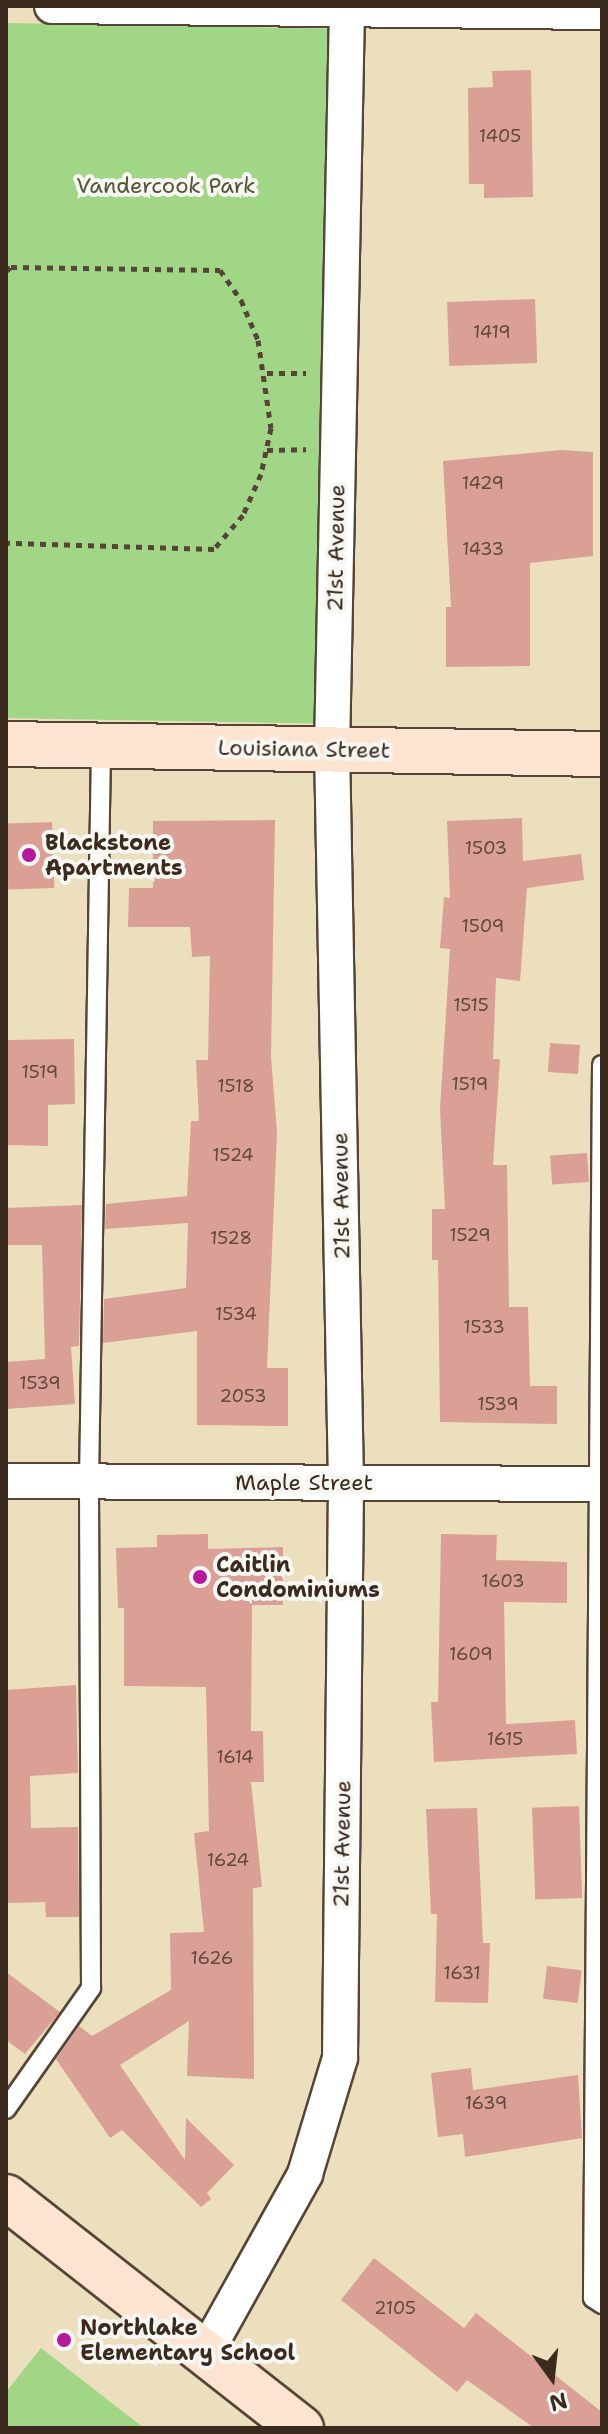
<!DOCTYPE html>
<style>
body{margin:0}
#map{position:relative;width:608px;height:2434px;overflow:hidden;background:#ecdfbe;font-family:"Shantell Sans",sans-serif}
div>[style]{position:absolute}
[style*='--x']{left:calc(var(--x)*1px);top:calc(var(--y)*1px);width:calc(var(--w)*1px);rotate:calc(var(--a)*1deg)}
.green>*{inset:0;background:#a1d687;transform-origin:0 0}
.building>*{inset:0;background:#daa096;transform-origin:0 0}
.path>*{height:5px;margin-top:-2.5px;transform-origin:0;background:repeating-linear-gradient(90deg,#564536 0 6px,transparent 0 12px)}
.roads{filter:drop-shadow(2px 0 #564536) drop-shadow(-2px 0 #564536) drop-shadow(0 2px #564536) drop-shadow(0 -2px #564536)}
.lane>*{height:18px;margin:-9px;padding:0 9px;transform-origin:9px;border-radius:9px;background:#fff}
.street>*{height:34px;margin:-17px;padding:0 17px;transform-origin:17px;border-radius:17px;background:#fff}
.secondary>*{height:44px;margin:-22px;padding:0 22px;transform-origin:22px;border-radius:22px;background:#fde4d1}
.dots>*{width:22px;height:22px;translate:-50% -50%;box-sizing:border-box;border:4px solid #f6f6f2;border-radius:50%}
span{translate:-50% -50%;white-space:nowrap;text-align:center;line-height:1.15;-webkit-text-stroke:8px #f6f6f2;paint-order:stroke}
.number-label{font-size:18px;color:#63483c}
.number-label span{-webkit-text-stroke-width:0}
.park-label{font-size:22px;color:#545538}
.street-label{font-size:22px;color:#3b2a1e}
.poi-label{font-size:22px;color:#3b2a1e;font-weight:700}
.left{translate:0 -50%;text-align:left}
.frame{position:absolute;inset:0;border:8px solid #3b2a1e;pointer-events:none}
.north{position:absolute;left:512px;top:2338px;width:80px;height:80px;-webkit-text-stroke:6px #f6f6f2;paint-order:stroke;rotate:165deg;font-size:22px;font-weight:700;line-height:32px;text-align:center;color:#3b2a1e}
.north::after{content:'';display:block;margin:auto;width:28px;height:36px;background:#3b2a1e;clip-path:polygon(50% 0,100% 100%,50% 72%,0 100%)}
</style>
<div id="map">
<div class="green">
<div style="left:6px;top:23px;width:322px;height:695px;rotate:1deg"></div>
<div style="clip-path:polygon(41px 2348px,144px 2428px,6px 2428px,6px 2392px)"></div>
</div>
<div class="building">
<div style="clip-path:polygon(531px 70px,533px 197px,484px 198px,484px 184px,469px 184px,468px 88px,493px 87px,492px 71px)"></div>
<div style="left:535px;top:299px;width:64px;height:88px;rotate:88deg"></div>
<div style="clip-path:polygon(561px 450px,593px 452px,593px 556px,530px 563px,530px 666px,446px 667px,446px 607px,451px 607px,443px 461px)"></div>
<div style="clip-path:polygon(522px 818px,523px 861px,581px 854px,584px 880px,527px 888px,520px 981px,496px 978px,493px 1059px,500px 1059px,493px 1165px,507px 1165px,509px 1307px,528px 1307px,530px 1386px,557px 1386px,557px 1424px,440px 1422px,438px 1260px,432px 1260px,432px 1209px,445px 1209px,440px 1109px,450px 949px,440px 948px,444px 897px,450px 898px,447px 821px)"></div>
<div style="clip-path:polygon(275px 820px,271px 1057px,277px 1132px,267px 1368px,288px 1368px,288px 1426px,197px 1425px,197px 1331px,103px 1343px,104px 1299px,186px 1288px,188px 1223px,105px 1229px,106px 1204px,187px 1196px,191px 1121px,199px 1121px,196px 1060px,208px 1060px,210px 956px,192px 957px,190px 927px,128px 927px,129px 888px,153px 888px,153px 821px)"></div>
<div style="left:52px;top:822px;width:66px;height:46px;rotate:88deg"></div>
<div style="clip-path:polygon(74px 1039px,75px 1104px,48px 1105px,48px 1146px,6px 1145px,6px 1040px)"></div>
<div style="left:550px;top:1043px;width:30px;height:29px;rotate:4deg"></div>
<div style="left:587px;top:1153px;width:29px;height:37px;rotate:86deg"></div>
<div style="clip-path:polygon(82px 1205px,79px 1346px,71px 1347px,75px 1404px,6px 1409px,6px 1362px,45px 1359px,42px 1245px,6px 1245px,6px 1208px)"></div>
<div style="clip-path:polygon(208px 1534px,208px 1549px,283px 1547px,283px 1605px,252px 1605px,251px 1731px,263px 1731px,264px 1782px,251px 1782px,262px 1887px,253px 1888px,254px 2079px,187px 2076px,189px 2021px,120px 2065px,185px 2160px,186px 2118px,234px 2165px,207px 2193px,211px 2199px,201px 2207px,122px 2130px,110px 2138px,56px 2059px,79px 2026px,92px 2036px,171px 1990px,170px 1933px,204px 1932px,194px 1833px,209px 1831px,206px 1687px,124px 1686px,124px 1608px,118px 1608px,116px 1548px,157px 1547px,157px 1535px)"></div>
<div style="clip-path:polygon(441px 1534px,497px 1535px,496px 1560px,567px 1562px,567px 1603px,504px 1602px,506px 1724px,575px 1720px,577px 1754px,434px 1762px,431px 1702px,438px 1702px)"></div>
<div style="clip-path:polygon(76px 1685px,78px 1773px,30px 1776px,31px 1828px,78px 1827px,79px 1917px,46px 1917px,45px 1902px,6px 1903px,6px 1690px)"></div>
<div style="left:579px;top:1806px;width:92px;height:47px;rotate:88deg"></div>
<div style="clip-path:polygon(477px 1808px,483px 1943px,490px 1943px,488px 2003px,435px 2002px,437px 1914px,431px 1914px,426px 1809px)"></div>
<div style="left:547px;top:1966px;width:35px;height:33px;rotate:7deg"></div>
<div style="clip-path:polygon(6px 1972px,60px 2012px,25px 2054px,6px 2040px)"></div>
<div style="clip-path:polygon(471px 2068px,473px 2090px,578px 2075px,582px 2138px,465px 2157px,463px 2134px,438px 2137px,431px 2073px)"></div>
<div style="clip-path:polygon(374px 2258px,464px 2328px,476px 2313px,602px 2412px,602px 2428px,534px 2428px,467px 2380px,457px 2392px,341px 2300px)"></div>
</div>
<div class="path">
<div style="--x:6;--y:271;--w:6;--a:-39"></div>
<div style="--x:11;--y:267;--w:209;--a:0.8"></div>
<div style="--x:220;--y:270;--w:37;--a:55"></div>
<div style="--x:241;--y:300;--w:43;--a:67"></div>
<div style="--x:258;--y:340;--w:89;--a:81.6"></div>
<div style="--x:271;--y:428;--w:47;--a:102.3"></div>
<div style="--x:261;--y:474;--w:45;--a:113.7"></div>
<div style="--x:243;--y:515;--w:45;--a:130.5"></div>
<div style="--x:214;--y:549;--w:208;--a:-178.3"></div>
<div style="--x:267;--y:373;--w:39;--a:0"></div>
<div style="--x:267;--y:450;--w:39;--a:-1"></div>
</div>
<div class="roads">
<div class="lane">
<div style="--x:602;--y:1065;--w:1233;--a:90.42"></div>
<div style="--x:593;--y:2298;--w:11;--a:34"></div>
<div style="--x:6;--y:2109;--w:148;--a:-54.9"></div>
<div style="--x:91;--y:1988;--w:507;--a:-90.23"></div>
<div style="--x:89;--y:1481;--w:735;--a:-89.06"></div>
</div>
<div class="street">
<div style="--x:52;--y:6;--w:550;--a:0.63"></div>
<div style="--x:6;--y:1481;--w:596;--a:0.29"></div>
<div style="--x:205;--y:2354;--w:206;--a:-60.9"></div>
<div style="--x:305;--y:2174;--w:121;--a:-73.2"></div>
<div style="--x:340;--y:2058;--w:575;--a:-89.4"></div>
<div style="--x:346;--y:1483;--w:733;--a:-91.09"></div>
<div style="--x:332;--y:750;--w:744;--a:-88.84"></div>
</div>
<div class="secondary">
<div style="--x:6;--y:744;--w:596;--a:0.96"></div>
<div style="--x:6;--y:2197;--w:375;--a:38.1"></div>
</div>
</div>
<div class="dots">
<div style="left:29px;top:855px;background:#b5179e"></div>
<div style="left:200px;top:1577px;background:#b5179e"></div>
<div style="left:64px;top:2340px;background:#b5179e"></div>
</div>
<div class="number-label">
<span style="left:500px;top:136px">1405</span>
<span style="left:492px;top:332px">1419</span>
<span style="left:483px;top:483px">1429</span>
<span style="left:483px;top:549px">1433</span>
<span style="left:486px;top:848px">1503</span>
<span style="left:483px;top:926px">1509</span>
<span style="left:471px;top:1005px">1515</span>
<span style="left:40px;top:1072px">1519</span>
<span style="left:470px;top:1084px">1519</span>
<span style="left:236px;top:1086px">1518</span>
<span style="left:233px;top:1155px">1524</span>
<span style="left:470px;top:1235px">1529</span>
<span style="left:231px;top:1238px">1528</span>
<span style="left:236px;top:1314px">1534</span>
<span style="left:484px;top:1327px">1533</span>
<span style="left:40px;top:1383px">1539</span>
<span style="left:243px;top:1396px">2053</span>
<span style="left:498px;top:1404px">1539</span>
<span style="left:503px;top:1581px">1603</span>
<span style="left:471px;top:1654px">1609</span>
<span style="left:505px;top:1739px">1615</span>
<span style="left:235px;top:1757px">1614</span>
<span style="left:228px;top:1860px">1624</span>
<span style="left:212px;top:1958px">1626</span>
<span style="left:462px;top:1973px">1631</span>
<span style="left:486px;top:2103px">1639</span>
<span style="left:395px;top:2308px">2105</span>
</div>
<div class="park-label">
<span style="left:166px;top:186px">Vandercook Park</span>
</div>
<div class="street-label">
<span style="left:336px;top:548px;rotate:-89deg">21st Avenue</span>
<span style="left:304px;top:749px;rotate:1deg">Louisiana Street</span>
<span style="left:341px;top:1196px;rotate:-91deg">21st Avenue</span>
<span style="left:304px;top:1483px">Maple Street</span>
<span style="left:342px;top:1844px;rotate:-89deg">21st Avenue</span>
</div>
<div class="poi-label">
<span class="left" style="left:45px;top:855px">Blackstone<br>Apartments</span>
<span class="left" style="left:216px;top:1577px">Caitlin<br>Condominiums</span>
<span class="left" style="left:80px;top:2340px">Northlake<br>Elementary School</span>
</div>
<div class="frame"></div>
<div class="north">N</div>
</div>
